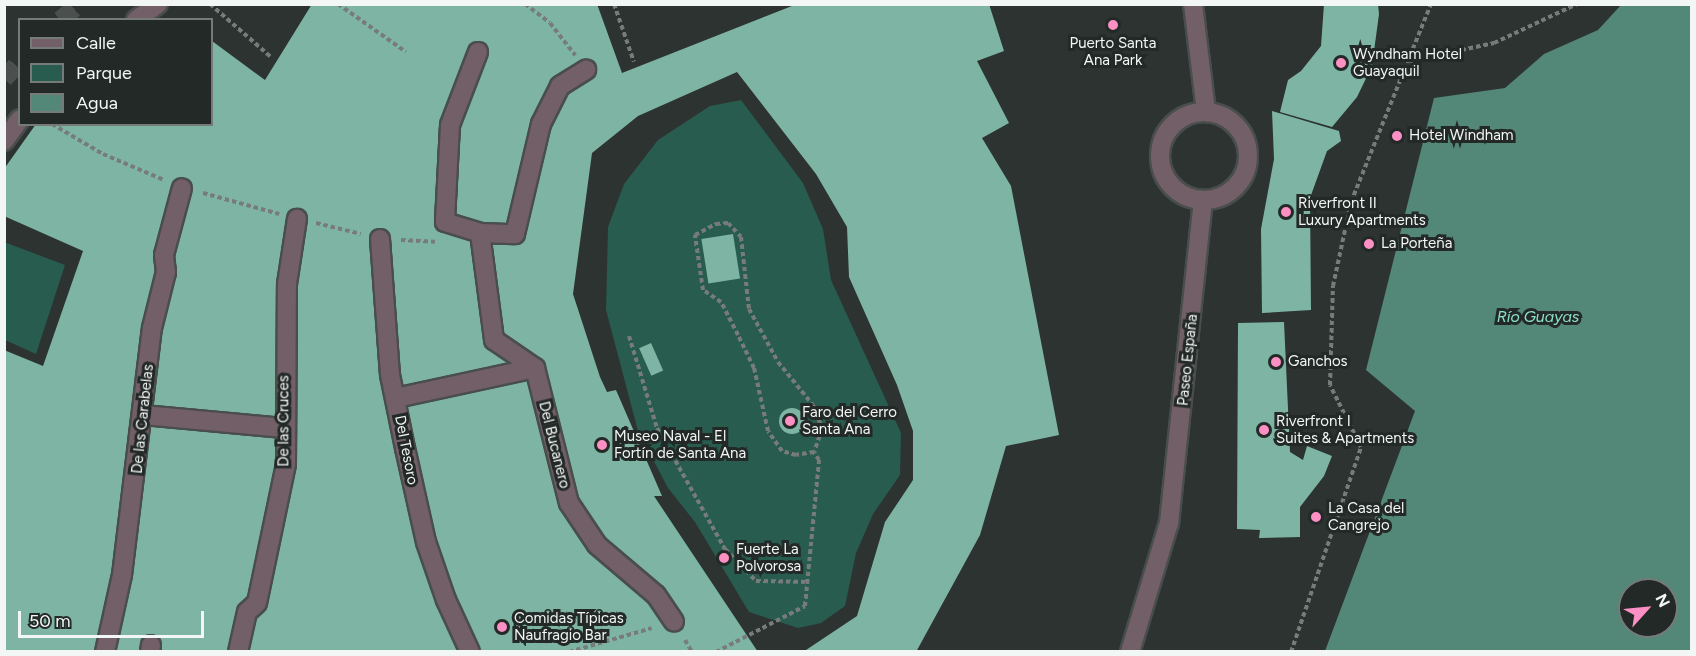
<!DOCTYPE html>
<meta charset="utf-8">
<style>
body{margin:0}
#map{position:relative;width:1696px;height:656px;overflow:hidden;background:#2d3331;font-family:Figtree,sans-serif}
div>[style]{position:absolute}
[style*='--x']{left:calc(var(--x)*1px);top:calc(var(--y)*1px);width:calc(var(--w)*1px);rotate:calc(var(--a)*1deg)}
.green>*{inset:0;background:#275c4e}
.water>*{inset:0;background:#538778}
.building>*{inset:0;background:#7eb4a3;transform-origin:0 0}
.round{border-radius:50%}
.major-tunnel>*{height:18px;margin-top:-9px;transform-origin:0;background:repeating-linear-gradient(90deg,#4b504e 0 18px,transparent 0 27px)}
.path>*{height:4px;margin-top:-2px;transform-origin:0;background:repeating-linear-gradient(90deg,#777c7a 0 4.5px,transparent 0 7.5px)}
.roads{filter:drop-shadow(2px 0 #494e4c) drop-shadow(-2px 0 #494e4c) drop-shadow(0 2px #494e4c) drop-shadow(0 -2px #494e4c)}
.minor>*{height:18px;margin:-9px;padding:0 9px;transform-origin:9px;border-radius:9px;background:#725f67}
.minor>.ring{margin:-9px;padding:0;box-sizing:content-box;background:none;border:18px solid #725f67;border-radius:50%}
.dots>*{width:16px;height:16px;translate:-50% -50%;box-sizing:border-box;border:3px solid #232927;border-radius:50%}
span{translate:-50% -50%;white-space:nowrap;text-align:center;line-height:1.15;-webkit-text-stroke:6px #232927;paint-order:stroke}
.poi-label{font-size:15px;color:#f2f6f4}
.left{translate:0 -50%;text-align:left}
.street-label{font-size:15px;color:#f2f6f4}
.water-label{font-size:16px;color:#8ce2c9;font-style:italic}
.frame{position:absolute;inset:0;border:6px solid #f2f6f4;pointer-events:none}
.legend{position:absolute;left:18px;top:18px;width:195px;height:108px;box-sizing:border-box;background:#232927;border:2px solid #767b79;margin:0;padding:8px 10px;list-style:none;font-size:18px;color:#f2f6f4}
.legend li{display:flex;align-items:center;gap:12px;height:30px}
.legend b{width:30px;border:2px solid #767b79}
.north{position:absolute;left:1618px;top:578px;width:60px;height:60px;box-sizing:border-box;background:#232927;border:2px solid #767b79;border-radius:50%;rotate:63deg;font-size:16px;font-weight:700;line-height:24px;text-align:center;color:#f2f6f4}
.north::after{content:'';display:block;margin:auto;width:21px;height:27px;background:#fc8fc3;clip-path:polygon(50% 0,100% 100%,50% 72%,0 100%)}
.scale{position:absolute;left:18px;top:611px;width:186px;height:27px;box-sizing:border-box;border:3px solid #f2f6f4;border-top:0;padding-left:8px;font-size:18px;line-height:21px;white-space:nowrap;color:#f2f6f4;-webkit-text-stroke:4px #232927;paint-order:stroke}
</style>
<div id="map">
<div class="green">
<div style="clip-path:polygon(741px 100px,803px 183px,823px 229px,831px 280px,901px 433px,900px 475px,873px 514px,856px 553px,845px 606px,821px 623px,798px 628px,749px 612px,695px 522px,668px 488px,638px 431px,606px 310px,608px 227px,624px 184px,658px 140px,710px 106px)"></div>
<div style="clip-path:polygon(4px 242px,65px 265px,36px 354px,5px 340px)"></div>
</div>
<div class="water">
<div style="clip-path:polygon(evenodd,1621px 5px,1691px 5px,1691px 651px,1325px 651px,1415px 411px,1366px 370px,1434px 98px,1505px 88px,1544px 54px,1598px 30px,1621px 5px,1630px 590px,1666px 590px,1666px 626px,1630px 626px,1630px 590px)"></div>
</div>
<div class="building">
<div style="clip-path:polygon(312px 4px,597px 4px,622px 73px,797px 4px,989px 4px,1004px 51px,977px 61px,1009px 123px,982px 138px,1011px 186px,1059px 435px,1006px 446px,980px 535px,916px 652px,803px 652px,857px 616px,885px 522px,913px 480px,913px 431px,897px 385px,849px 277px,847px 227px,816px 174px,737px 72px,638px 116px,592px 153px,573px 294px,600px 377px,607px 392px,616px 390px,662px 496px,654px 496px,758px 652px,4px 652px,4px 350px,43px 366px,83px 251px,4px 216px,4px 169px,36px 124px,212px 124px,212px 41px,265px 80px)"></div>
<div style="clip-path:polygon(1324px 4px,1378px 4px,1379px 14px,1372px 66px,1357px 97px,1332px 127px,1280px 112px,1288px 80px,1301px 71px,1321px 46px)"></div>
<div style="clip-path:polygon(1272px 111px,1339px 131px,1341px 141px,1327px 151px,1310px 198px,1311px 310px,1262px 313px,1261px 229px,1274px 159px)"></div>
<div style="left:733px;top:234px;width:45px;height:32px;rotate:81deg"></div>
<div style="clip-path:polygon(1284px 322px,1290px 452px,1303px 460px,1307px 446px,1332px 456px,1324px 476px,1300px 507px,1300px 537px,1259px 538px,1260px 530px,1237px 529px,1238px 323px)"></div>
<div style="left:651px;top:343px;width:30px;height:13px;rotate:66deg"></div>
<div class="round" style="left:779px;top:408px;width:26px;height:26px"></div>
</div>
<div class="major-tunnel">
<div style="--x:60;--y:20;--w:26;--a:-39"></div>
<div style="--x:4;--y:79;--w:24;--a:-48"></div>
</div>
<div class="path">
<div style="--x:210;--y:4;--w:81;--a:41"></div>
<div style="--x:338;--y:4;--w:83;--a:35.2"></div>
<div style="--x:525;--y:4;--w:31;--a:37"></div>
<div style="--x:550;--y:23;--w:41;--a:52"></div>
<div style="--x:614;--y:4;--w:61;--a:71"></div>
<div style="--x:1410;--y:61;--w:86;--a:-12.1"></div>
<div style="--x:1494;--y:43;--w:92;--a:-25.2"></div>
<div style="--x:52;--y:124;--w:59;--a:30.5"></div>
<div style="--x:103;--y:154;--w:66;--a:23.1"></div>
<div style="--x:203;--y:193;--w:79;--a:15.4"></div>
<div style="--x:316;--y:223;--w:46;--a:13.7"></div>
<div style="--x:728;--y:223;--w:19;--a:47"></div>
<div style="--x:741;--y:237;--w:72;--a:83.7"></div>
<div style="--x:749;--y:309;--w:60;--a:61.3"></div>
<div style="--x:778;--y:362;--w:55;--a:50.9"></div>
<div style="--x:813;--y:405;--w:26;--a:69"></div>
<div style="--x:822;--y:429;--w:24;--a:109"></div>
<div style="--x:814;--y:452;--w:18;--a:171"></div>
<div style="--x:796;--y:455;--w:15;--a:-164"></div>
<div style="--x:782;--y:451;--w:24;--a:-125"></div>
<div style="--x:768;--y:431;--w:65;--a:-102.5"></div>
<div style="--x:754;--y:368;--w:37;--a:-116"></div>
<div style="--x:738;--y:335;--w:37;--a:-117"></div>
<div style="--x:721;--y:302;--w:22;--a:-146"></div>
<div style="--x:703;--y:290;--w:56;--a:-98.3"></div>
<div style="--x:695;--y:235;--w:24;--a:-28"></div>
<div style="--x:716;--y:224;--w:12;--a:-5"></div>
<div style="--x:401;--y:240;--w:34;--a:3"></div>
<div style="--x:629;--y:336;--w:96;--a:73.1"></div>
<div style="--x:657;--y:428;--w:139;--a:60.7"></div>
<div style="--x:725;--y:549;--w:45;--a:45.9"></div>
<div style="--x:756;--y:581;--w:53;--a:1.1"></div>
<div style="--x:685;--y:640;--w:14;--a:60"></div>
<div style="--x:569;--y:652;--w:86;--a:-16.1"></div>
<div style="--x:716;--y:652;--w:100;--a:-27.3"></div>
<div style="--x:805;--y:606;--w:147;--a:-84.5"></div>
<div style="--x:819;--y:460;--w:9;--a:-122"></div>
<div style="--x:1291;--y:652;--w:217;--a:-71.1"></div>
<div style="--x:1361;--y:447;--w:69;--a:-116.6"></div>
<div style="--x:1330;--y:385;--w:99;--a:-88.3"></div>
<div style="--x:1333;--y:286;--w:86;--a:-77.9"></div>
<div style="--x:1351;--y:202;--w:214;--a:-68"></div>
</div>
<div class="roads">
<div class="minor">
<div style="--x:1193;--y:4;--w:109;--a:83.1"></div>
<div style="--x:136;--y:20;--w:27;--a:-36"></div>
<div style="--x:478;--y:52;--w:78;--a:111"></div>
<div style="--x:450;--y:125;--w:97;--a:93"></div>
<div style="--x:445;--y:222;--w:37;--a:17"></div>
<div style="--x:480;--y:233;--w:35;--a:2"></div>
<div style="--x:515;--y:234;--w:113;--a:-76.7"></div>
<div style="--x:541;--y:124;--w:42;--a:-63.4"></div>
<div style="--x:560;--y:86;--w:31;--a:-32"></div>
<div class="ring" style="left:1160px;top:112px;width:70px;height:70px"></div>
<div style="--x:4;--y:141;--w:27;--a:-54"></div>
<div style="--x:480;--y:233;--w:108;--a:82.5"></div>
<div style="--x:494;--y:340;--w:50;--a:34.3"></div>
<div style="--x:380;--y:239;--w:136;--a:85.8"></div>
<div style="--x:390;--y:375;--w:75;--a:78.4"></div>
<div style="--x:405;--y:448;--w:96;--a:77.4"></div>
<div style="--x:426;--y:542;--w:61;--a:71"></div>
<div style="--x:446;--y:600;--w:57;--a:65.2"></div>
<div style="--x:396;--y:398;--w:142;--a:-12.2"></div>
<div style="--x:535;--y:368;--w:139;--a:75.9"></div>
<div style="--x:569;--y:503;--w:50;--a:56.3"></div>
<div style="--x:597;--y:545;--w:77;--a:40.3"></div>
<div style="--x:656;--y:595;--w:32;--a:56"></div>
<div style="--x:144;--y:415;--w:142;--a:5.3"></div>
<div style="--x:105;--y:652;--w:79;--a:-77.6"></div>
<div style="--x:122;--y:575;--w:249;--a:-83.1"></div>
<div style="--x:152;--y:328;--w:58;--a:-76"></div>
<div style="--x:166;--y:272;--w:17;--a:-97"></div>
<div style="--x:164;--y:255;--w:69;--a:-75"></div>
<div style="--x:150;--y:652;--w:7;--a:-82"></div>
<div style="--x:238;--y:652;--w:41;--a:-77.3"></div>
<div style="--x:247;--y:612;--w:13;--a:-42"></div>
<div style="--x:257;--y:603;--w:142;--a:-78.2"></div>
<div style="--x:286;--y:464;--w:180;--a:-89.7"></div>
<div style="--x:287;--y:284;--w:66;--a:-81.3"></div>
<div style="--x:1130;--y:652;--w:135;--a:-73.2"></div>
<div style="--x:1169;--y:523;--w:325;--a:-84"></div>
</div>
</div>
<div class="dots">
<div style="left:1113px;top:25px;background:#fc8fc3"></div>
<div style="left:1341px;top:63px;background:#fc8fc3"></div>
<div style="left:1397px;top:136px;background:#fc8fc3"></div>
<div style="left:1286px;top:212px;background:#fc8fc3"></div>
<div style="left:1369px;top:244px;background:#fc8fc3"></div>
<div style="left:1276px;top:362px;background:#fc8fc3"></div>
<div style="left:790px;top:421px;background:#fc8fc3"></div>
<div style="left:1264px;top:430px;background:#fc8fc3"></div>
<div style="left:602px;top:445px;background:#fc8fc3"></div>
<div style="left:1316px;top:517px;background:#fc8fc3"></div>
<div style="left:724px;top:558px;background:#fc8fc3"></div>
<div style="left:502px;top:627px;background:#fc8fc3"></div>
</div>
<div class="poi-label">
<span style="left:1113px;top:52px">Puerto Santa<br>Ana Park</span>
<span class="left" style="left:1353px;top:63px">Wyndham Hotel<br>Guayaquil</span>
<span class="left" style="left:1409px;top:136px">Hotel Windham</span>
<span class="left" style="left:1298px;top:212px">Riverfront II<br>Luxury Apartments</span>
<span class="left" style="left:1381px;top:244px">La Porteña</span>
<span class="left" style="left:1288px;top:362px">Ganchos</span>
<span class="left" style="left:802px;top:421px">Faro del Cerro<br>Santa Ana</span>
<span class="left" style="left:1276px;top:430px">Riverfront I<br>Suites &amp; Apartments</span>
<span class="left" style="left:614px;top:445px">Museo Naval - El<br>Fortín de Santa Ana</span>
<span class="left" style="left:1328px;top:517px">La Casa del<br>Cangrejo</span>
<span class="left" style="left:736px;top:558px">Fuerte La<br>Polvorosa</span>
<span class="left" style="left:514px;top:627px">Comidas Típicas<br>Naufragio Bar</span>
</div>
<div class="street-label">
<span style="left:1188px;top:360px;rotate:-84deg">Paseo España</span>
<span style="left:143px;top:419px;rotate:-84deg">De las Carabelas</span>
<span style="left:284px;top:421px;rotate:-90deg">De las Cruces</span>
<span style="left:554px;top:445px;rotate:76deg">Del Bucanero</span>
<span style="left:406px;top:450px;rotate:79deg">Del Tesoro</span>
</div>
<div class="water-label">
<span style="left:1538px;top:317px">Río Guayas</span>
</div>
<div class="frame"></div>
<ul class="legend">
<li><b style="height:8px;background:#725f67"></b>Calle</li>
<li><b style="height:16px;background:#275c4e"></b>Parque</li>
<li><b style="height:16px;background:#538778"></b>Agua</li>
</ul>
<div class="north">N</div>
<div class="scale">50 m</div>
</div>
